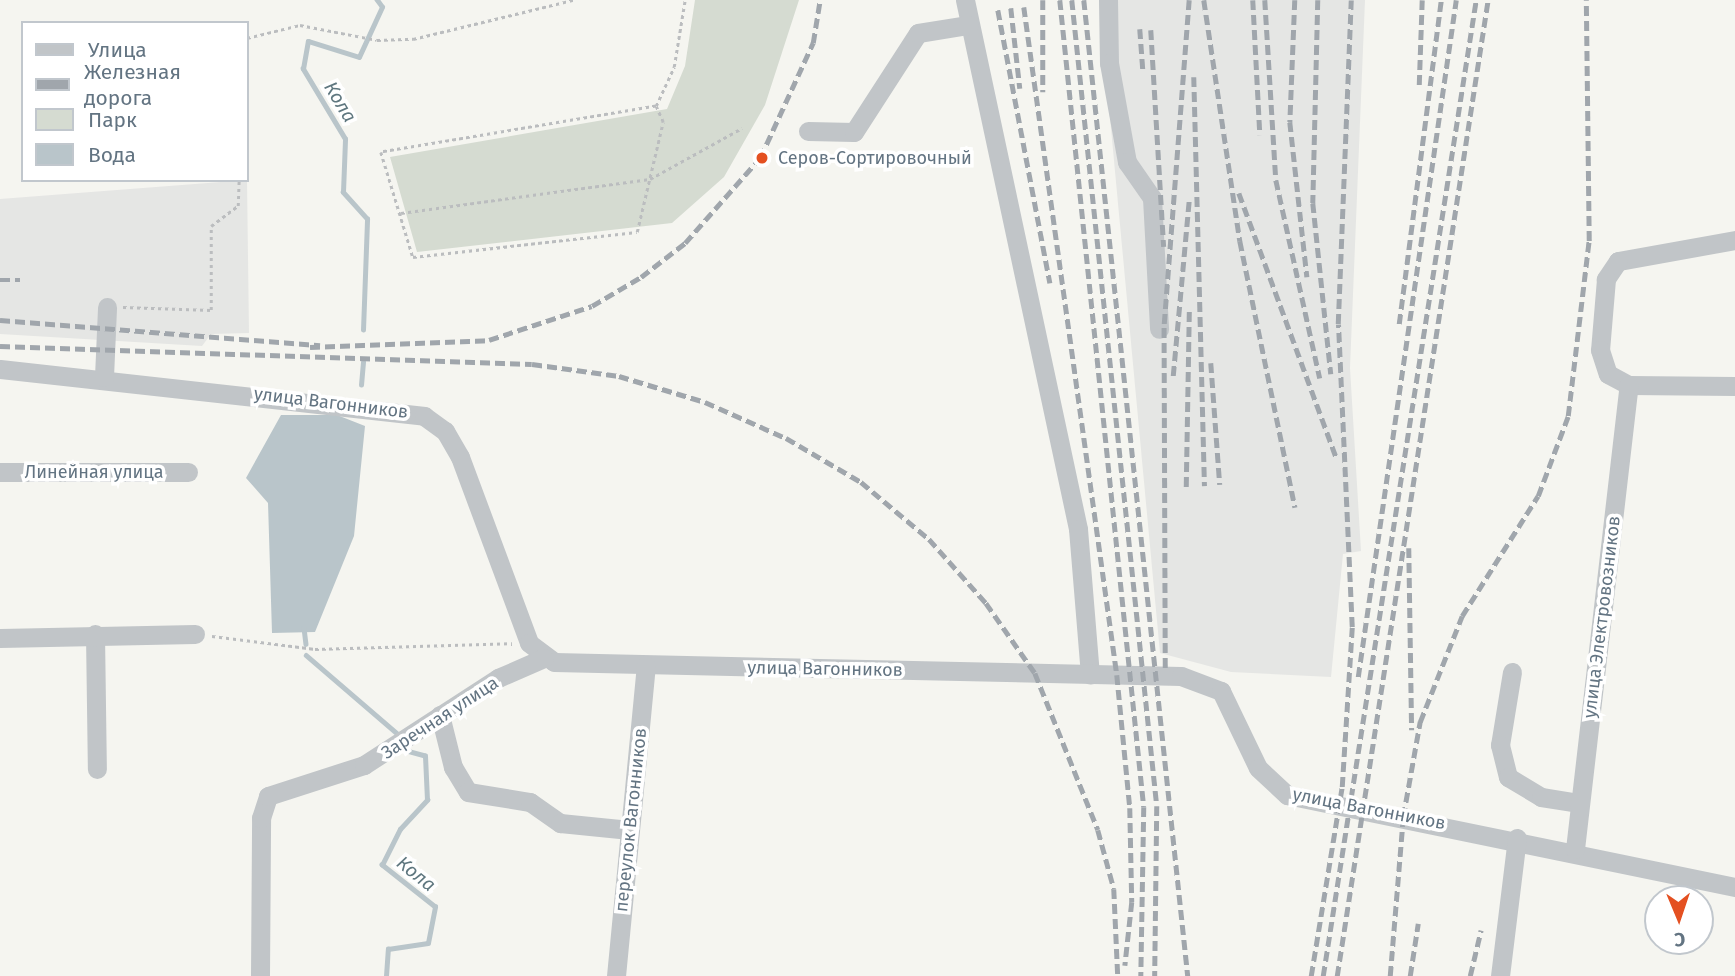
<!DOCTYPE html>
<meta charset="utf-8">
<style>
body{margin:0}
#map{position:relative;width:1735px;height:976px;overflow:hidden;background:#f5f5f0;font-family:"Fira Sans",sans-serif}
div>[style]{position:absolute}
[style*='--x']{left:calc(var(--x)*1px);top:calc(var(--y)*1px);width:calc(var(--w)*1px);rotate:calc(var(--a)*1deg)}
.built>*{inset:0;background:#e5e6e4}
.green>*{inset:0;background:#d5dbd1}
.water>*{inset:0;background:#b9c5ca}
.stream>*{height:4.5px;margin:-2.25px;padding:0 2.25px;transform-origin:2.25px;border-radius:2.25px;background:#b9c5ca}
.path>*{height:2.5px;margin-top:-1.25px;transform-origin:0;background:repeating-linear-gradient(90deg,#bbbdbf 0 3.5px,transparent 0 7px)}
.minor>*{height:19px;margin:-9.5px;padding:0 9.5px;transform-origin:9.5px;border-radius:9.5px;background:#c1c5c8}
.rail>*{height:4.5px;margin-top:-2.25px;transform-origin:0;background:repeating-linear-gradient(90deg,#a0a6ac 0 10px,transparent 0 15px)}
.dots>*{width:19px;height:19px;translate:-50% -50%;box-sizing:border-box;border:4px solid #fff;border-radius:50%}
span{translate:-50% -50%;white-space:nowrap;text-align:center;line-height:1.15;-webkit-text-stroke:7px #fff;paint-order:stroke}
.poi-label{font-size:18px;color:#637482}
.left{translate:0 -50%;text-align:left}
.street-label{font-size:18px;color:#637482}
.water-label{font-size:19px;color:#5f777f;font-style:italic}
.legend{position:absolute;left:21px;top:21px;width:228px;height:161px;box-sizing:border-box;background:#fff;border:2px solid #c1c7cd;margin:0;padding:9px 12px;list-style:none;font-size:21px;color:#637482}
.legend li{display:flex;align-items:center;gap:14px;height:35px}
.legend b{width:35px;border:2px solid #c1c7cd}
.north{position:absolute;left:1644px;top:885px;width:70px;height:70px;box-sizing:border-box;background:#fff;border:2px solid #c1c7cd;border-radius:50%;rotate:178deg;font-size:19px;font-weight:700;line-height:28px;text-align:center;color:#637482}
.north::after{content:'';display:block;margin:auto;width:24px;height:32px;background:#e45021;clip-path:polygon(50% 0,100% 100%,50% 72%,0 100%)}
</style>
<div id="map">
<div class="built">
<div style="clip-path:polygon(1099px 0,1365px 0,1350px 368px,1361px 551px,1343px 554px,1331px 677px,1231px 672px,1160px 653px)"></div>
<div style="clip-path:polygon(247px 180px,249px 333px,211px 334px,202px 346px,0 334px,0 199px)"></div>
</div>
<div class="green">
<div style="clip-path:polygon(695px 0,799px 0,765px 105px,724px 177px,672px 223px,417px 252px,390px 157px,667px 109px,685px 66px)"></div>
</div>
<div class="water">
<div style="clip-path:polygon(281px 415px,337px 415px,365px 426px,354px 536px,315px 632px,272px 633px,268px 503px,246px 478px)"></div>
</div>
<div class="stream">
<div style="--x:363;--y:330;--w:111;--a:-87.9"></div>
<div style="--x:367;--y:219;--w:36;--a:-132"></div>
<div style="--x:343;--y:192;--w:53;--a:-87.8"></div>
<div style="--x:345;--y:139;--w:82;--a:-121"></div>
<div style="--x:303;--y:69;--w:28;--a:-80"></div>
<div style="--x:308;--y:41;--w:53;--a:17.4"></div>
<div style="--x:359;--y:57;--w:55;--a:-65.3"></div>
<div style="--x:382;--y:7;--w:9;--a:-126"></div>
<div style="--x:361;--y:385;--w:23;--a:-85"></div>
<div style="--x:304;--y:628;--w:16;--a:83"></div>
<div style="--x:306;--y:655;--w:121;--a:40.7"></div>
<div style="--x:386;--y:976;--w:27;--a:-86"></div>
<div style="--x:388;--y:949;--w:40;--a:-8.5"></div>
<div style="--x:428;--y:943;--w:37;--a:-79"></div>
<div style="--x:435;--y:907;--w:68;--a:-141.6"></div>
<div style="--x:382;--y:865;--w:40;--a:-63.4"></div>
<div style="--x:400;--y:829;--w:40;--a:-47"></div>
<div style="--x:427;--y:800;--w:44;--a:-92.6"></div>
<div style="--x:425;--y:756;--w:24;--a:-165"></div>
</div>
<div class="path">
<div style="--x:247;--y:38;--w:55;--a:-13.8"></div>
<div style="--x:300;--y:25;--w:78;--a:11"></div>
<div style="--x:377;--y:40;--w:36;--a:-2"></div>
<div style="--x:413;--y:39;--w:165;--a:-13.7"></div>
<div style="--x:656;--y:106;--w:279;--a:170.5"></div>
<div style="--x:381;--y:152;--w:110;--a:73.1"></div>
<div style="--x:413;--y:257;--w:225;--a:-6.4"></div>
<div style="--x:637;--y:232;--w:113;--a:-76.7"></div>
<div style="--x:663;--y:122;--w:17;--a:-114"></div>
<div style="--x:656;--y:106;--w:43;--a:-65.2"></div>
<div style="--x:674;--y:67;--w:68;--a:-80.7"></div>
<div style="--x:401;--y:213;--w:251;--a:-7.8"></div>
<div style="--x:650;--y:179;--w:105;--a:-29"></div>
<div style="--x:123;--y:307;--w:88;--a:2"></div>
<div style="--x:211;--y:310;--w:84;--a:-90"></div>
<div style="--x:211;--y:226;--w:34;--a:-37"></div>
<div style="--x:238;--y:206;--w:26;--a:-88"></div>
<div style="--x:212;--y:636;--w:104;--a:7.2"></div>
<div style="--x:315;--y:649;--w:197;--a:-1.7"></div>
</div>
<div class="minor">
<div style="--x:965;--y:0;--w:541;--a:77.94"></div>
<div style="--x:1078;--y:529;--w:146;--a:85.3"></div>
<div style="--x:1108;--y:0;--w:63;--a:89.1"></div>
<div style="--x:1109;--y:63;--w:101;--a:79.7"></div>
<div style="--x:1127;--y:162;--w:44;--a:55.2"></div>
<div style="--x:1152;--y:198;--w:131;--a:86.9"></div>
<div style="--x:808;--y:131;--w:46;--a:1.2"></div>
<div style="--x:854;--y:132;--w:118;--a:-57.1"></div>
<div style="--x:918;--y:33;--w:51;--a:-9.1"></div>
<div style="--x:1735;--y:240;--w:119;--a:169.8"></div>
<div style="--x:1618;--y:261;--w:22;--a:124"></div>
<div style="--x:1606;--y:279;--w:71;--a:94.8"></div>
<div style="--x:1600;--y:350;--w:25;--a:72"></div>
<div style="--x:1608;--y:374;--w:24;--a:28"></div>
<div style="--x:1629;--y:385;--w:106;--a:0.5"></div>
<div style="--x:0;--y:369;--w:427;--a:6.3"></div>
<div style="--x:424;--y:416;--w:26;--a:36"></div>
<div style="--x:445;--y:431;--w:30;--a:60"></div>
<div style="--x:460;--y:457;--w:198;--a:69.6"></div>
<div style="--x:529;--y:643;--w:31;--a:37"></div>
<div style="--x:554;--y:662;--w:627;--a:1.28"></div>
<div style="--x:1181;--y:676;--w:43;--a:20.6"></div>
<div style="--x:1221;--y:691;--w:85;--a:64.3"></div>
<div style="--x:1258;--y:768;--w:40;--a:43"></div>
<div style="--x:1287;--y:795;--w:457;--a:11.6"></div>
<div style="--x:104;--y:377;--w:70;--a:-87.5"></div>
<div style="--x:0;--y:472;--w:188;--a:0"></div>
<div style="--x:95;--y:634;--w:135;--a:89.2"></div>
<div style="--x:0;--y:638;--w:195;--a:-1.2"></div>
<div style="--x:1512;--y:672;--w:74;--a:99.3"></div>
<div style="--x:1500;--y:745;--w:33;--a:76"></div>
<div style="--x:1508;--y:777;--w:39;--a:31"></div>
<div style="--x:1541;--y:797;--w:39;--a:9"></div>
<div style="--x:440;--y:715;--w:54;--a:76"></div>
<div style="--x:453;--y:767;--w:29;--a:59"></div>
<div style="--x:468;--y:792;--w:63;--a:9.2"></div>
<div style="--x:530;--y:802;--w:37;--a:35"></div>
<div style="--x:560;--y:823;--w:70;--a:5.7"></div>
<div style="--x:1575;--y:849;--w:467;--a:-83.4"></div>
<div style="--x:260;--y:976;--w:158;--a:-89.6"></div>
<div style="--x:261;--y:818;--w:23;--a:-72"></div>
<div style="--x:268;--y:796;--w:101;--a:-17.9"></div>
<div style="--x:364;--y:765;--w:160;--a:-33"></div>
<div style="--x:498;--y:678;--w:50;--a:-23.5"></div>
<div style="--x:616;--y:976;--w:312;--a:-84.5"></div>
<div style="--x:1500;--y:976;--w:139;--a:-83"></div>
</div>
<div class="rail">
<div style="--x:1043;--y:0;--w:92;--a:90"></div>
<div style="--x:1060;--y:0;--w:811;--a:84.06"></div>
<div style="--x:1144;--y:807;--w:169;--a:91"></div>
<div style="--x:1072;--y:0;--w:810;--a:83.98"></div>
<div style="--x:1157;--y:806;--w:170;--a:90.7"></div>
<div style="--x:1084;--y:0;--w:982;--a:83.92"></div>
<div style="--x:1204;--y:0;--w:244;--a:81.5"></div>
<div style="--x:1240;--y:241;--w:272;--a:78.3"></div>
<div style="--x:1253;--y:0;--w:135;--a:87"></div>
<div style="--x:1265;--y:0;--w:180;--a:86.5"></div>
<div style="--x:1276;--y:180;--w:203;--a:77.5"></div>
<div style="--x:1295;--y:0;--w:122;--a:92.3"></div>
<div style="--x:1290;--y:122;--w:156;--a:83.7"></div>
<div style="--x:1318;--y:0;--w:203;--a:91.4"></div>
<div style="--x:1313;--y:203;--w:172;--a:84"></div>
<div style="--x:1024;--y:7;--w:674;--a:82.07"></div>
<div style="--x:1117;--y:675;--w:134;--a:84.4"></div>
<div style="--x:1130;--y:808;--w:94;--a:88.8"></div>
<div style="--x:1132;--y:902;--w:64;--a:96.2"></div>
<div style="--x:1011;--y:8;--w:81;--a:83.6"></div>
<div style="--x:998;--y:10;--w:278;--a:79.2"></div>
<div style="--x:1140;--y:29;--w:41;--a:85.8"></div>
<div style="--x:1151;--y:30;--w:217;--a:86.6"></div>
<div style="--x:1194;--y:77;--w:409;--a:88.5"></div>
<div style="--x:1419;--y:85;--w:85;--a:-88"></div>
<div style="--x:1239;--y:193;--w:283;--a:69.8"></div>
<div style="--x:0;--y:280;--w:20;--a:0"></div>
<div style="--x:0;--y:320;--w:321;--a:4.5"></div>
<div style="--x:1399;--y:324;--w:327;--a:-82.6"></div>
<div style="--x:0;--y:346;--w:532;--a:1.94"></div>
<div style="--x:532;--y:364;--w:88;--a:7.9"></div>
<div style="--x:619;--y:376;--w:90;--a:16.8"></div>
<div style="--x:705;--y:402;--w:89;--a:24"></div>
<div style="--x:786;--y:438;--w:87;--a:30.4"></div>
<div style="--x:861;--y:482;--w:89;--a:40"></div>
<div style="--x:929;--y:539;--w:86;--a:48.3"></div>
<div style="--x:986;--y:603;--w:85;--a:55"></div>
<div style="--x:1035;--y:673;--w:169;--a:68.1"></div>
<div style="--x:1098;--y:830;--w:61;--a:74.8"></div>
<div style="--x:1114;--y:889;--w:87;--a:87.4"></div>
<div style="--x:310;--y:347;--w:179;--a:-2.2"></div>
<div style="--x:489;--y:340;--w:108;--a:-18.3"></div>
<div style="--x:592;--y:306;--w:57;--a:-30.6"></div>
<div style="--x:641;--y:277;--w:56;--a:-37.7"></div>
<div style="--x:685;--y:243;--w:113;--a:-48.6"></div>
<div style="--x:760;--y:158;--w:127;--a:-65.3"></div>
<div style="--x:813;--y:43;--w:44;--a:-80.8"></div>
<div style="--x:1211;--y:363;--w:122;--a:85.8"></div>
<div style="--x:1173;--y:376;--w:178;--a:-84.8"></div>
<div style="--x:1186;--y:487;--w:177;--a:-89"></div>
<div style="--x:1409;--y:548;--w:182;--a:89.1"></div>
<div style="--x:1165;--y:668;--w:344;--a:-90.2"></div>
<div style="--x:1164;--y:324;--w:325;--a:-85.6"></div>
<div style="--x:1358;--y:677;--w:684;--a:-81.76"></div>
<div style="--x:1311;--y:976;--w:192;--a:-80.7"></div>
<div style="--x:1342;--y:787;--w:160;--a:-86.4"></div>
<div style="--x:1352;--y:627;--w:303;--a:-92.6"></div>
<div style="--x:1338;--y:324;--w:324;--a:-87.7"></div>
<div style="--x:1323;--y:976;--w:988;--a:-81.09"></div>
<div style="--x:1337;--y:976;--w:988;--a:-81.21"></div>
<div style="--x:1390;--y:976;--w:160;--a:-85.3"></div>
<div style="--x:1403;--y:817;--w:97;--a:-79.9"></div>
<div style="--x:1420;--y:722;--w:114;--a:-68.4"></div>
<div style="--x:1462;--y:616;--w:142;--a:-57.7"></div>
<div style="--x:1538;--y:496;--w:85;--a:-69.4"></div>
<div style="--x:1568;--y:416;--w:176;--a:-83.2"></div>
<div style="--x:1589;--y:241;--w:241;--a:-90.7"></div>
<div style="--x:1410;--y:976;--w:53;--a:-81.3"></div>
<div style="--x:1470;--y:976;--w:47;--a:-76.6"></div>
</div>
<div class="dots">
<div style="left:762px;top:158px;background:#e45021"></div>
</div>
<div class="poi-label">
<span class="left" style="left:778px;top:158px">Серов-Сортировочный</span>
</div>
<div class="street-label">
<span style="left:331px;top:403px;rotate:7deg">улица Вагонников</span>
<span style="left:94px;top:472px">Линейная улица</span>
<span style="left:1602px;top:617px;rotate:-83deg">улица Электровозников</span>
<span style="left:825px;top:669px;rotate:1deg">улица Вагонников</span>
<span style="left:440px;top:718px;rotate:-33deg">Заречная улица</span>
<span style="left:1369px;top:809px;rotate:11deg">улица Вагонников</span>
<span style="left:631px;top:820px;rotate:-84deg">переулок Вагонников</span>
</div>
<div class="water-label">
<span style="left:340px;top:102px;rotate:59deg">Кола</span>
<span style="left:416px;top:874px;rotate:39deg">Кола</span>
</div>
<ul class="legend">
<li><b style="height:9px;background:#c1c5c8"></b>Улица</li>
<li><b style="height:9px;background:#a0a6ac"></b>Железная дорога</li>
<li><b style="height:19px;background:#d5dbd1"></b>Парк</li>
<li><b style="height:19px;background:#b9c5ca"></b>Вода</li>
</ul>
<div class="north">С</div>
</div>
